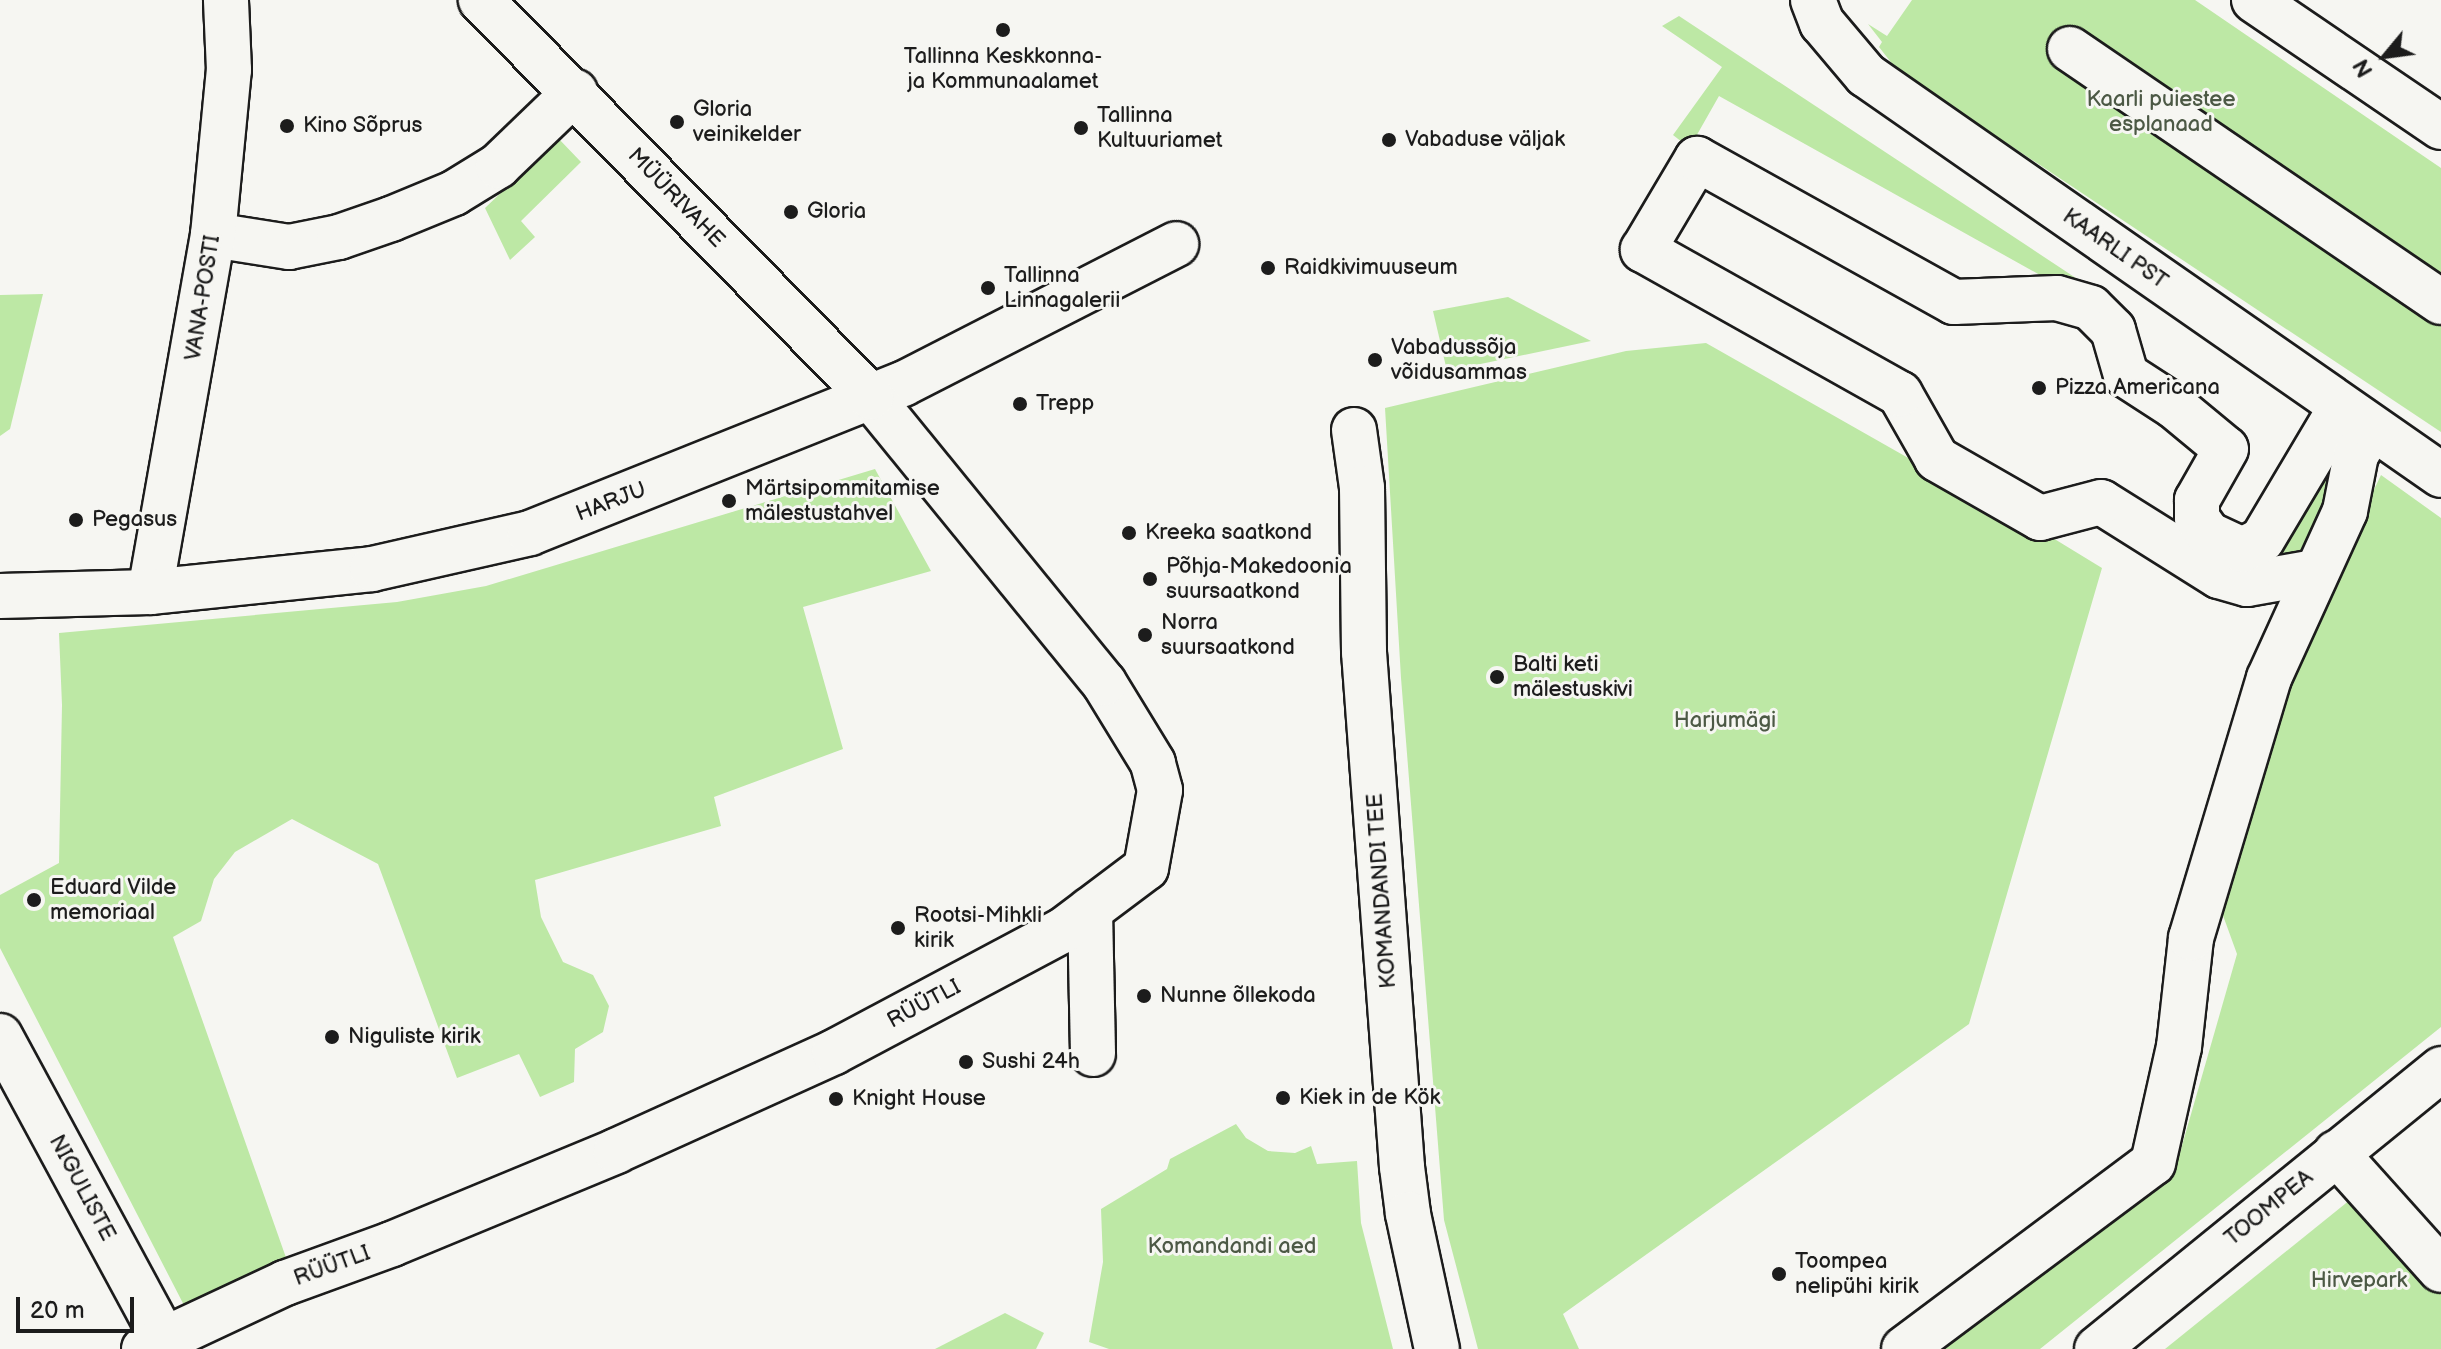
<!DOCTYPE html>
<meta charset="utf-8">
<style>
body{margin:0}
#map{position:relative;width:2441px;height:1349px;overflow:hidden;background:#f6f6f2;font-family:"Balsamiq Sans",sans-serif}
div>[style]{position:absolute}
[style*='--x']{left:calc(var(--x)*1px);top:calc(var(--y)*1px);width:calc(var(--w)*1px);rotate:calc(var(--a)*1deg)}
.green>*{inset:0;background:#bde8a5}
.roads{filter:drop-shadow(2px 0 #1c1c1c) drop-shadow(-2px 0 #1c1c1c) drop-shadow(0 2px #1c1c1c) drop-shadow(0 -2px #1c1c1c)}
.minor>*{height:44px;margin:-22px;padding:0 22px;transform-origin:22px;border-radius:22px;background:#f6f6f2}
.major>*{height:44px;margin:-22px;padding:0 22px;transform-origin:22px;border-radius:22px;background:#f6f6f2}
.dots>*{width:22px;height:22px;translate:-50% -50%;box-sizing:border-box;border:4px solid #f6f6f2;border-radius:50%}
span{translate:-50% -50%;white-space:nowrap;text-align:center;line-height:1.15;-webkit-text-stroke:6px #f6f6f2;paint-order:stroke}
.poi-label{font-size:22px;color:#1c1c1c}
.left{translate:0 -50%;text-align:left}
.park-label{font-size:22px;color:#4c5945}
.street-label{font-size:22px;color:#1c1c1c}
.north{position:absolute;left:2345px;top:16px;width:80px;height:80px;-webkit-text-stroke:6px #f6f6f2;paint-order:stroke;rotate:241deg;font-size:22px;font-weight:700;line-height:32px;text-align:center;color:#1c1c1c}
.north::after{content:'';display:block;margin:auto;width:28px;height:36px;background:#1c1c1c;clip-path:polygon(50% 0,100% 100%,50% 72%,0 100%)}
.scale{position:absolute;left:16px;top:1297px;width:118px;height:36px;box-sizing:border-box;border:4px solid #1c1c1c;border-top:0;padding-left:10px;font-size:24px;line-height:28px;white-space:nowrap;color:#1c1c1c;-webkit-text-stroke:6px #f6f6f2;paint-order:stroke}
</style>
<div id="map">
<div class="green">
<div style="clip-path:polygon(1912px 0,2195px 0,2441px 168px,2441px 432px,1897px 70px,1879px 47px,1882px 42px,1868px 24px,1887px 36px)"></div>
<div style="clip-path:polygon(1679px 16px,2091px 288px,2056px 284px,1719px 96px,1694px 140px,1687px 146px,1673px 135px,1722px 67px,1662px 26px)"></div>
<div style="clip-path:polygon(558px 138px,581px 162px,521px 221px,535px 237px,510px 260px,485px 208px)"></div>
<div style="clip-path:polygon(43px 294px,10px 429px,0 436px,0 295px)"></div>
<div style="clip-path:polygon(1508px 297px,1591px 341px,1447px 371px,1433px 311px)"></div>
<div style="clip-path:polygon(1706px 343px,1940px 476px,2015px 515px,2102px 568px,1969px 1024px,1563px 1314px,1579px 1349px,1478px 1349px,1444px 1220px,1401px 678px,1385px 408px,1626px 351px)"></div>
<div style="clip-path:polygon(2342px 456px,2323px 534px,2288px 565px,2231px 561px,2322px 458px)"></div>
<div style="clip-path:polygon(875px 469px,931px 571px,803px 607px,843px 749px,714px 797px,721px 826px,535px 880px,541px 917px,563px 962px,593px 975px,609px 1006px,603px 1032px,575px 1049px,574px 1082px,540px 1097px,519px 1054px,457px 1078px,378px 864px,292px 819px,235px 852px,214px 879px,201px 921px,173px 937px,290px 1269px,188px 1313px,0 948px,0 895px,59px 863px,62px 705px,59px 633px,397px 602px,486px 586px)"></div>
<div style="clip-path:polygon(2381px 475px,2441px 518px,2441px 1027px,2040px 1349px,1937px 1349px,2177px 1163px,2237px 954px,2221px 910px,2292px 660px)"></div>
<div style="clip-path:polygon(1236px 1124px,1246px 1138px,1268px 1151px,1295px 1153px,1311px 1146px,1317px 1164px,1357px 1161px,1361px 1223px,1393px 1349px,1109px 1349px,1089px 1342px,1103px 1262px,1101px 1209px,1167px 1169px,1170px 1159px)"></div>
<div style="clip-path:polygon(2366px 1187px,2441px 1270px,2441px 1349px,2165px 1349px)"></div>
<div style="clip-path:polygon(1005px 1313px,1044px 1333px,1036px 1349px,935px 1349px)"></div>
</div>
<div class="roads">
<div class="minor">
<div style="--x:2070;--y:49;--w:449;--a:34.3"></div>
<div style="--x:213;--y:235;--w:77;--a:9"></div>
<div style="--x:289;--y:247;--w:51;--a:-11.3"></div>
<div style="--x:339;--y:237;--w:55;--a:-19.1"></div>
<div style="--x:391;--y:219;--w:68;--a:-22.4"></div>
<div style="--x:454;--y:193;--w:52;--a:-31.5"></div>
<div style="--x:498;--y:166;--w:107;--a:-43.9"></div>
<div style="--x:1354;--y:430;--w:59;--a:82.1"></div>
<div style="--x:1362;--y:488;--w:164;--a:89.3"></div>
<div style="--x:1364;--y:652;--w:516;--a:85.78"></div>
<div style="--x:1402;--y:1167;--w:47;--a:82.7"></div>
<div style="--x:1408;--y:1214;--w:138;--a:77.9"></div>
<div style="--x:2315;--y:572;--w:69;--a:170"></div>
<div style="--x:2247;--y:584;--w:29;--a:-164"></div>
<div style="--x:2219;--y:576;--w:139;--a:-147.9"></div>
<div style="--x:2101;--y:502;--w:63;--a:165.3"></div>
<div style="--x:2040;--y:518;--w:119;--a:-150.2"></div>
<div style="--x:1937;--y:459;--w:75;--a:-119.6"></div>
<div style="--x:1900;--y:394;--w:295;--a:-150.7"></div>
<div style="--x:1643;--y:250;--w:106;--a:-59.3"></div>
<div style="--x:1697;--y:159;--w:294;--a:29.1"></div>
<div style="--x:1954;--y:302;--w:103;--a:-2.2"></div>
<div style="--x:2057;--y:298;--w:35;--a:16"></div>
<div style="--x:2091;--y:308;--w:31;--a:45"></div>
<div style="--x:2113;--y:330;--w:47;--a:73.9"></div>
<div style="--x:2126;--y:375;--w:57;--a:32.9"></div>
<div style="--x:2174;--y:406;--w:67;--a:39.6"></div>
<div style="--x:2226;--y:449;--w:59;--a:119.6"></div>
<div style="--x:2197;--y:500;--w:18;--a:90"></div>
<div style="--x:2197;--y:518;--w:19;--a:55"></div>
<div style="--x:2208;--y:534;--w:38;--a:25"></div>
<div style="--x:2242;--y:550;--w:22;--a:-27"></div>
<div style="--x:2262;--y:540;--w:155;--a:-59.3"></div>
<div style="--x:150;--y:592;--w:363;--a:-80"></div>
<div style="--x:213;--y:235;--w:166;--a:-84.5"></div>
<div style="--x:229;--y:70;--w:70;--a:-92.5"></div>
<div style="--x:0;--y:596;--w:150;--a:-1.5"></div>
<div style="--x:150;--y:592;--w:223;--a:-5.9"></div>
<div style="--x:372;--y:569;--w:162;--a:-12.8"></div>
<div style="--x:530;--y:533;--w:402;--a:-21.8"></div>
<div style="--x:903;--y:384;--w:307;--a:-27.1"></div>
<div style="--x:1090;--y:910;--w:144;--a:88.8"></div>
<div style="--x:0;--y:1036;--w:356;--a:61.6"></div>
<div style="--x:2336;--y:1153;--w:157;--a:48.1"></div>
<div style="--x:144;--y:1349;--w:156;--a:-25.1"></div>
<div style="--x:285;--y:1283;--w:114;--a:-20"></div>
<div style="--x:392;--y:1244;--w:243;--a:-22.5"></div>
<div style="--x:616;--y:1151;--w:239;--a:-24.4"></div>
<div style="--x:834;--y:1052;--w:258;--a:-28"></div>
<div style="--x:1062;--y:931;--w:105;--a:-36.9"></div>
<div style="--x:1146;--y:868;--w:79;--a:-79.8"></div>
<div style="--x:1160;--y:790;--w:28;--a:-105"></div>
<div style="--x:1153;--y:763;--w:94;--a:-121.5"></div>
<div style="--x:1104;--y:683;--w:369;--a:-129.2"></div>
<div style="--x:871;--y:397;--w:557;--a:-134.49"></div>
<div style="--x:1904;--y:1349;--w:311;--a:-36.8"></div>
<div style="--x:2153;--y:1163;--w:119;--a:-77.4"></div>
<div style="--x:2179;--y:1047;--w:110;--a:-83.7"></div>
<div style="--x:2191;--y:938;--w:271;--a:-73.3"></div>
<div style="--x:2269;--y:678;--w:183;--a:-65.5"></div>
<div style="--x:2345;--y:511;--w:57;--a:-78.9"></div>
<div style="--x:2356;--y:455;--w:31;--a:-59"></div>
<div style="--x:2097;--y:1349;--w:444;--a:-39.1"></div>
</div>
<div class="major">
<div style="--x:1813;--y:0;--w:25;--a:69"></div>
<div style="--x:1822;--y:23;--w:68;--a:49.8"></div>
<div style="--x:1866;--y:75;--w:700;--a:34.82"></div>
<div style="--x:2254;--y:0;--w:226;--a:34.2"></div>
</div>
</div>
<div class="dots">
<div style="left:1003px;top:30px;background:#1c1c1c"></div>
<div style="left:677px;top:122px;background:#1c1c1c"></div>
<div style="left:287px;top:126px;background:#1c1c1c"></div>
<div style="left:1081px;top:128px;background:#1c1c1c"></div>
<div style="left:1389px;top:140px;background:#1c1c1c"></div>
<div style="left:791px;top:212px;background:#1c1c1c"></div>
<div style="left:1268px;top:268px;background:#1c1c1c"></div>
<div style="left:988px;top:288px;background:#1c1c1c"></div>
<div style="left:1375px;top:360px;background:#1c1c1c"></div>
<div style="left:2039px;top:388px;background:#1c1c1c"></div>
<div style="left:1020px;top:404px;background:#1c1c1c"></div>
<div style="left:729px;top:501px;background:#1c1c1c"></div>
<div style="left:76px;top:520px;background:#1c1c1c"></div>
<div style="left:1129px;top:533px;background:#1c1c1c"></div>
<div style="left:1150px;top:579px;background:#1c1c1c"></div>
<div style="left:1145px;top:635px;background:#1c1c1c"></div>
<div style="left:1497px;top:677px;background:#1c1c1c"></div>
<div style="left:34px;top:900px;background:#1c1c1c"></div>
<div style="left:898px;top:928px;background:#1c1c1c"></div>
<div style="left:1144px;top:996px;background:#1c1c1c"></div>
<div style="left:332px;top:1037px;background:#1c1c1c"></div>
<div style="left:966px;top:1062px;background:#1c1c1c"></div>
<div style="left:1283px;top:1098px;background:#1c1c1c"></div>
<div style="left:836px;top:1099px;background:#1c1c1c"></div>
<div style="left:1779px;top:1274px;background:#1c1c1c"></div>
</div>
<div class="poi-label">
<span style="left:1003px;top:69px">Tallinna Keskkonna-<br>ja Kommunaalamet</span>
<span class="left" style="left:693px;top:122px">Gloria<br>veinikelder</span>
<span class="left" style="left:1097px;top:128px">Tallinna<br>Kultuuriamet</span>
<span class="left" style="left:303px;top:126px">Kino Sõprus</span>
<span class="left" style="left:1405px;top:140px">Vabaduse väljak</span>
<span class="left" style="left:807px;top:212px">Gloria</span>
<span class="left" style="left:1284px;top:268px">Raidkivimuuseum</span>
<span class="left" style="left:1004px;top:288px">Tallinna<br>Linnagalerii</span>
<span class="left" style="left:1391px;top:360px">Vabadussõja<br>võidusammas</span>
<span class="left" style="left:2055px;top:388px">Pizza Americana</span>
<span class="left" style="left:1036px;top:404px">Trepp</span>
<span class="left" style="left:745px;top:501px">Märtsipommitamise<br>mälestustahvel</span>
<span class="left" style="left:92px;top:520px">Pegasus</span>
<span class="left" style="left:1145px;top:533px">Kreeka saatkond</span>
<span class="left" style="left:1166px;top:579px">Põhja-Makedoonia<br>suursaatkond</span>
<span class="left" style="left:1161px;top:635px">Norra<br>suursaatkond</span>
<span class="left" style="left:1513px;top:677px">Balti keti<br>mälestuskivi</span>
<span class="left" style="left:50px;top:900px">Eduard Vilde<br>memoriaal</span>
<span class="left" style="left:914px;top:928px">Rootsi-Mihkli<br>kirik</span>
<span class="left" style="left:1160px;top:996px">Nunne õllekoda</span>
<span class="left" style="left:348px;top:1037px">Niguliste kirik</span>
<span class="left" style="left:982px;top:1062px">Sushi 24h</span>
<span class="left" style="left:1299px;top:1098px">Kiek in de Kök</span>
<span class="left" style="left:852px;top:1099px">Knight House</span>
<span class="left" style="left:1795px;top:1274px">Toompea<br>nelipühi kirik</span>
</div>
<div class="park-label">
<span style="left:2161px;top:112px">Kaarli puiestee<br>esplanaad</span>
<span style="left:1725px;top:721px">Harjumägi</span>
<span style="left:1232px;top:1247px">Komandandi aed</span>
<span style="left:2359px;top:1281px">Hirvepark</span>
</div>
<div class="street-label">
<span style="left:676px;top:198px;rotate:46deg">MÜÜRIVAHE</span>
<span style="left:2115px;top:249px;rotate:35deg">KAARLI PST</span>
<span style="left:203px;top:298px;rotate:-81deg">VANA-POSTI</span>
<span style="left:611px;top:502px;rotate:-21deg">HARJU</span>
<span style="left:1382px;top:891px;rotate:-94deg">KOMANDANDI TEE</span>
<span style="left:924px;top:1004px;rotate:-28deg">RÜÜTLI</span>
<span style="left:82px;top:1188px;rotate:62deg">NIGULISTE</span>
<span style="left:2269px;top:1208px;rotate:-39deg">TOOMPEA</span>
<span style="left:332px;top:1266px;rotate:-20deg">RÜÜTLI</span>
</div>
<div class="north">N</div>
<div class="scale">20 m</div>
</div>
